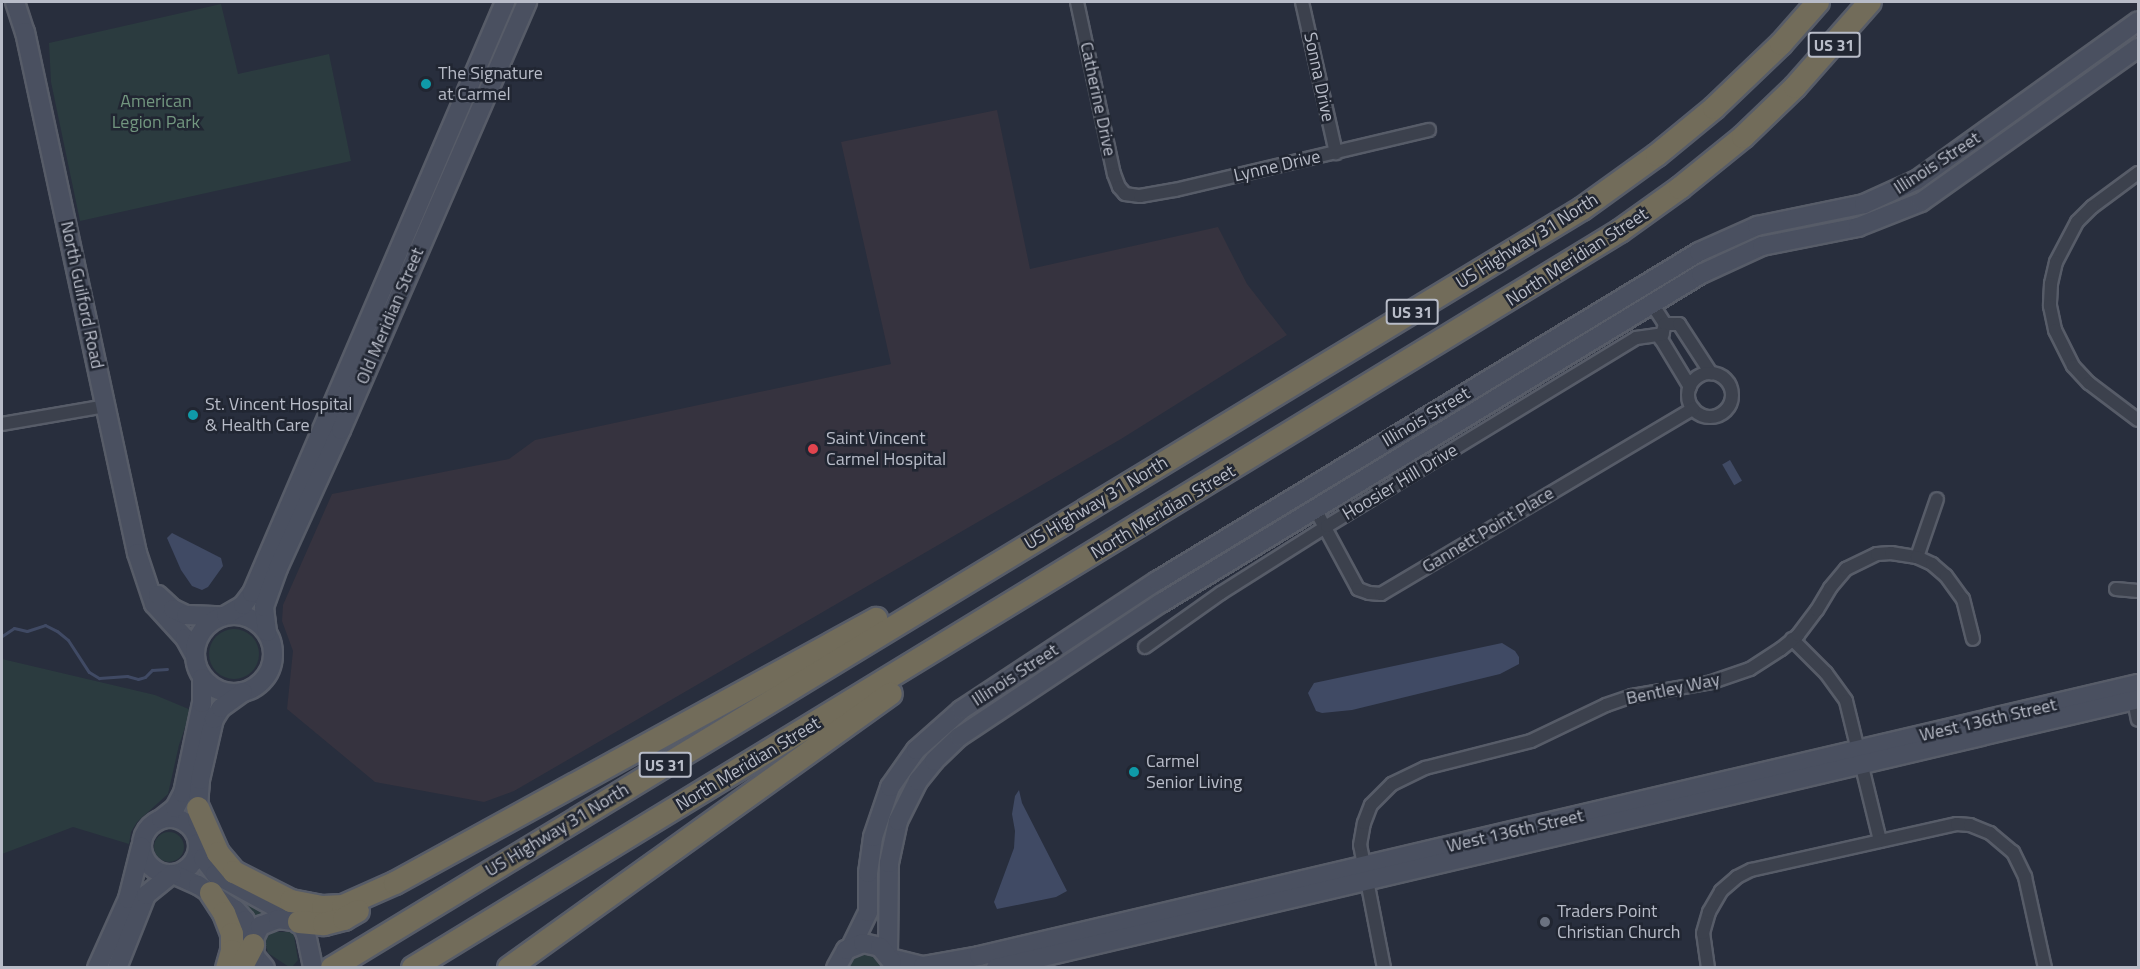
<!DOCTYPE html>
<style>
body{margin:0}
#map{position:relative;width:2140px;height:969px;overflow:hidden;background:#282e3d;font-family:"Titillium Web",sans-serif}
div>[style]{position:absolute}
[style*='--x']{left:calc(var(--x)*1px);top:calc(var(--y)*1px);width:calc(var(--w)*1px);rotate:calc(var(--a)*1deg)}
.medical>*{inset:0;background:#36333f}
.green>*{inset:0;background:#2b3b3f}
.round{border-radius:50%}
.water>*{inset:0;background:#404a64;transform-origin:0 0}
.stream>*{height:3px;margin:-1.5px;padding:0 1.5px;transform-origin:1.5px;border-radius:1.5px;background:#404a64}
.roads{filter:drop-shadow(2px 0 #575c68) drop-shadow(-2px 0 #575c68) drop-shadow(0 2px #575c68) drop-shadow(0 -2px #575c68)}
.street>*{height:12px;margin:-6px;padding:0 6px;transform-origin:6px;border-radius:6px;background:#3c414d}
.street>.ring{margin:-6px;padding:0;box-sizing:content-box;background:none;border:12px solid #3c414d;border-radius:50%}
.secondary>*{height:18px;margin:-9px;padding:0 9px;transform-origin:9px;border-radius:9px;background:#4a5060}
.secondary>.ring{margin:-9px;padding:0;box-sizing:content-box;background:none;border:18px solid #4a5060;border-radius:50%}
.highway>*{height:22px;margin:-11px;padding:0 11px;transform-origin:11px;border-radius:11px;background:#726c5a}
.dots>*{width:16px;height:16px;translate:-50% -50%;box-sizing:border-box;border:3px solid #212632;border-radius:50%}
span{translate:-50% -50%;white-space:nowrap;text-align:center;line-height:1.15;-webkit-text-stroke:5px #212632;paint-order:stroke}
.shield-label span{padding:2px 4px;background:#212632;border:2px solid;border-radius:4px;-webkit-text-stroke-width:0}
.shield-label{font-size:16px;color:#b8bcc8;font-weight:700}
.poi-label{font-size:18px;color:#b8bcc8}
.left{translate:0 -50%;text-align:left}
.street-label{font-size:18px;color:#b8bcc8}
.park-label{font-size:18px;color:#72967f}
.frame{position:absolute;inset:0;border:3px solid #b8bcc8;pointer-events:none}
</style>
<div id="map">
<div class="medical">
<div style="clip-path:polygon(997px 110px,1030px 269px,1218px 227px,1247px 284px,1287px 335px,1121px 439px,514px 791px,484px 802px,375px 782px,287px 709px,293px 651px,282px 621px,283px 605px,332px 494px,509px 459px,535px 440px,891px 364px,841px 142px)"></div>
</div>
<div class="green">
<div style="clip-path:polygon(221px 4px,238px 74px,329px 54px,351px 161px,80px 221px,51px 82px,49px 43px)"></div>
<div class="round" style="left:209px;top:629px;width:50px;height:50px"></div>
<div style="clip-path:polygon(2px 659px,155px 695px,191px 710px,179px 745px,168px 794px,137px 822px,131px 832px,129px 844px,73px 827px,2px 854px)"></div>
<div class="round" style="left:154px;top:832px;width:30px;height:30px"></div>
<div style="clip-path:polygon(196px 863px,269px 912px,253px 920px,189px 871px)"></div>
<div style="clip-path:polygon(274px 932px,292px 932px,294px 936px,298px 960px,293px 966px,289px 967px,268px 953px,265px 943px,267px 936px)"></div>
<div style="clip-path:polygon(857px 952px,873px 952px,886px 968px,844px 968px)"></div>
</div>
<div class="water">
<div style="left:1730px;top:460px;width:24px;height:9px;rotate:60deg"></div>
<div style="clip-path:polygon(172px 533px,221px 558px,223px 566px,208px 587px,202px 590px,192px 586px,181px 570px,167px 538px)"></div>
<div style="clip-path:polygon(1502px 643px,1515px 651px,1519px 657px,1519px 664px,1500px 674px,1352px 710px,1322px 713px,1316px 711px,1308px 693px,1314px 683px)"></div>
<div style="clip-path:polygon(1019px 790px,1022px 803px,1067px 891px,1056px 897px,997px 909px,994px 902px,1014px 848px,1015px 831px,1012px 814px,1015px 796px)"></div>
</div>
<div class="stream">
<div style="--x:2;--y:636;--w:14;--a:-34"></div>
<div style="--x:14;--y:628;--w:13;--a:13"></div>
<div style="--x:27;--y:631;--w:19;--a:-18"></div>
<div style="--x:45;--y:625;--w:13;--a:27"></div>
<div style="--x:57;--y:631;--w:14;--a:39"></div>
<div style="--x:68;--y:640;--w:38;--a:57"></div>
<div style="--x:89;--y:672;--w:12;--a:31"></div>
<div style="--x:99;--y:678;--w:28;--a:-4"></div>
<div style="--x:127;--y:676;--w:11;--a:15"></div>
<div style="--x:138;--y:679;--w:7;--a:-16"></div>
<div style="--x:145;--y:677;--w:10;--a:-45"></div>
<div style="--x:152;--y:670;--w:15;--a:-4"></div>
</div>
<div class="roads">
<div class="street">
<div style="--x:1077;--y:2;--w:176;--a:77.9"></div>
<div style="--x:1114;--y:174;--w:14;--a:69"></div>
<div style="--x:1119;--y:187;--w:9;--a:49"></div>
<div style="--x:1125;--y:194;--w:15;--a:8"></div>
<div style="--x:1140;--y:196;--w:36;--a:-10"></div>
<div style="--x:1175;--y:190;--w:261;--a:-13.3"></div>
<div style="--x:1302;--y:2;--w:155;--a:77.3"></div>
<div style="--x:2138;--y:173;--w:57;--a:143.5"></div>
<div style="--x:2092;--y:207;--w:21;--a:135"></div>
<div style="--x:2077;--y:222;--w:45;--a:117.7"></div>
<div style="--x:2056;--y:262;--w:23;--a:103"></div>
<div style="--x:2051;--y:284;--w:22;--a:93"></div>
<div style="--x:2050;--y:306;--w:25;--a:78"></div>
<div style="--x:2055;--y:330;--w:40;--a:63.4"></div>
<div style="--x:2073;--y:366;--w:23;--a:47"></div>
<div style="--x:2089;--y:383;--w:61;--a:37.1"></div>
<div style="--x:1652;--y:304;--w:24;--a:57"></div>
<div style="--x:1665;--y:324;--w:16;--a:105"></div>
<div style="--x:1661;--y:339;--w:56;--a:58.9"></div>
<div style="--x:1665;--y:324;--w:14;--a:0"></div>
<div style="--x:1679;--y:324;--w:59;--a:56.9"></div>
<div class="ring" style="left:1688px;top:373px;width:32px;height:32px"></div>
<div style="--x:2;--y:424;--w:106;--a:-9.8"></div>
<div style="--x:1315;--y:509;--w:91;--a:61.7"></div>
<div style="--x:1358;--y:589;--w:12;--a:20"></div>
<div style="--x:1369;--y:593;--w:12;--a:5"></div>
<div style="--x:1381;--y:594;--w:363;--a:-30.7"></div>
<div style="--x:1917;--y:557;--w:61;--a:-71"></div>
<div style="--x:2116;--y:589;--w:22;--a:5"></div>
<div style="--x:1792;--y:639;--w:48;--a:45"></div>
<div style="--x:1826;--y:673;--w:34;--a:54"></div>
<div style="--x:1846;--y:701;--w:144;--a:76.3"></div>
<div style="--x:1145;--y:647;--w:93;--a:-35.4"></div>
<div style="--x:1221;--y:593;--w:125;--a:-32.3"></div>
<div style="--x:1327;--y:526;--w:362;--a:-31.3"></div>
<div style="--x:1636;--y:338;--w:27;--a:-8"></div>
<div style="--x:2134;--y:700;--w:20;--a:79"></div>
<div style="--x:1384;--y:968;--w:125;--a:-101"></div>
<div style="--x:1360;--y:845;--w:22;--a:-80"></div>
<div style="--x:1364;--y:823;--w:19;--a:-69"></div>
<div style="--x:1371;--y:805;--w:30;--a:-45"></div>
<div style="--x:1392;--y:784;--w:37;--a:-26"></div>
<div style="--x:1425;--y:768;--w:109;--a:-14.3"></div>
<div style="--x:1531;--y:741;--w:83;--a:-25.6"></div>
<div style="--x:1606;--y:705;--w:28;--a:-19"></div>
<div style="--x:1632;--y:696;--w:81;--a:-9.9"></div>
<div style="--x:1712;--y:682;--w:40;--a:-18.9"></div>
<div style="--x:1750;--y:669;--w:37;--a:-33"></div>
<div style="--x:1781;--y:649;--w:22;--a:-39"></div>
<div style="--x:1798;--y:635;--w:31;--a:-53"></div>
<div style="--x:1817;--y:610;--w:26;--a:-59"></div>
<div style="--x:1830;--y:588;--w:25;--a:-50"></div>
<div style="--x:1846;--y:569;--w:34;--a:-26"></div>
<div style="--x:1877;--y:554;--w:14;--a:-4"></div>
<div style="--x:1891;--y:553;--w:26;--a:9"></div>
<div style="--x:1917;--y:557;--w:17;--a:25"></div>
<div style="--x:1932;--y:564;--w:18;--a:41"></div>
<div style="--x:1946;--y:576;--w:29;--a:54"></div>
<div style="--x:1963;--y:599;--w:41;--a:76"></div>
<div style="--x:1708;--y:968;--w:35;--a:-98"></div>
<div style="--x:1703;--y:933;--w:22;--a:-74"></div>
<div style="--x:1709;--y:912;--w:24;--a:-60"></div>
<div style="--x:1721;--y:891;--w:21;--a:-41"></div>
<div style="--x:1737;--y:877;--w:16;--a:-27"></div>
<div style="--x:1751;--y:870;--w:211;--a:-12.6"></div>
<div style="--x:1957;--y:824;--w:13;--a:4"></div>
<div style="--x:1970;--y:825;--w:22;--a:22"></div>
<div style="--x:1990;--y:833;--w:30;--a:40"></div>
<div style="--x:2013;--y:852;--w:28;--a:64"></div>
<div style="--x:2025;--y:877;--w:93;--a:77.6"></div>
</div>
<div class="secondary">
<div style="--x:15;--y:2;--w:32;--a:72"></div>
<div style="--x:25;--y:32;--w:533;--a:77.87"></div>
<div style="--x:137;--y:553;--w:54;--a:71.6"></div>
<div style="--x:154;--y:604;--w:46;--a:47.6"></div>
<div style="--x:185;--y:638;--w:21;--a:61"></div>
<div style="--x:158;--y:595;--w:21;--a:43"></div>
<div style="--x:173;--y:609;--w:14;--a:25"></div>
<div style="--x:186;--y:615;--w:36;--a:2"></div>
<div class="ring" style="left:195px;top:615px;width:60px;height:60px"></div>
<div style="--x:226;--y:615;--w:20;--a:-30"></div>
<div style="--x:243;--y:605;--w:15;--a:-53"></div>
<div style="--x:252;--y:593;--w:643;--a:-66.82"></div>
<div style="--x:267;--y:632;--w:25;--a:-97"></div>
<div style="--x:264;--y:607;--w:41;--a:-70.3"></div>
<div style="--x:278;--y:568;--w:152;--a:-65.5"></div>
<div style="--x:341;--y:430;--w:467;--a:-66.5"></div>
<div class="ring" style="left:142px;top:818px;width:38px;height:38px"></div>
<div style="--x:161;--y:819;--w:18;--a:-38"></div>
<div style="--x:175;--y:808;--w:17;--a:-62"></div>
<div style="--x:183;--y:793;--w:92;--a:-78.1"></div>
<div style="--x:202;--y:703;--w:25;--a:-90"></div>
<div style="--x:197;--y:820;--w:40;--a:-85.7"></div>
<div style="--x:200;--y:780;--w:63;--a:-77.1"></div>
<div style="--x:214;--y:719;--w:13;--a:-58"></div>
<div style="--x:221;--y:708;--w:27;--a:-36"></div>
<div style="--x:198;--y:843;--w:16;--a:72"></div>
<div style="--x:203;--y:858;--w:20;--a:53"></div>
<div style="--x:215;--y:874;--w:91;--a:28.8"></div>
<div style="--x:173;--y:874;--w:27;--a:24"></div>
<div style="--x:198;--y:885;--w:45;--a:33.3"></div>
<div style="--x:236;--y:910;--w:13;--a:48"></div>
<div style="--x:245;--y:920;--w:25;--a:72"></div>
<div style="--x:851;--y:947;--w:39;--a:-64"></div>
<div style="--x:868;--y:912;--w:39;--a:-90"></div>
<div style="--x:868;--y:873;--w:36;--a:-82"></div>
<div style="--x:873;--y:837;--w:53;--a:-71.2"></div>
<div style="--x:890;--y:787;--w:45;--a:-54.9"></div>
<div style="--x:916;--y:750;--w:60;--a:-41.6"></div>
<div style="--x:961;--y:710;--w:235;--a:-33.4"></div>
<div style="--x:1157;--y:581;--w:634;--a:-31.26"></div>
<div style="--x:1699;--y:252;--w:64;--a:-24.1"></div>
<div style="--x:1757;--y:226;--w:109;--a:-11.6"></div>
<div style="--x:1864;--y:204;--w:58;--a:-24.4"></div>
<div style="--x:1917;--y:180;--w:272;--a:-35.7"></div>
<div style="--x:888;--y:954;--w:91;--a:-89.4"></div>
<div style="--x:889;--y:863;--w:43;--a:-77.9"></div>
<div style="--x:898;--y:821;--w:45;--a:-63.4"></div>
<div style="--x:918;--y:781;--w:26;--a:-51"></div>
<div style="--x:934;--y:761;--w:35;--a:-44"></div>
<div style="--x:959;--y:737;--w:242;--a:-33.6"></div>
<div style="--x:1161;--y:603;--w:632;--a:-31.35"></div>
<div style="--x:1701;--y:274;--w:67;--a:-24.7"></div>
<div style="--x:1762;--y:246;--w:98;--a:-11.2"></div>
<div style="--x:1858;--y:227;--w:68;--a:-21.6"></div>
<div style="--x:1921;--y:202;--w:266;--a:-35.4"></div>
<div style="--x:890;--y:958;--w:34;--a:14"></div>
<div style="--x:923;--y:966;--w:57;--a:-10.1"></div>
<div style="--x:979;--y:956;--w:1190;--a:-13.21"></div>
<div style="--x:97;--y:968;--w:76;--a:-65.8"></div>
<div style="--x:128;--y:899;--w:54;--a:-76"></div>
<div style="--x:117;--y:968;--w:79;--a:-68.3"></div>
<div style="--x:146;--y:895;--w:33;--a:-39"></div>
<div style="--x:265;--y:968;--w:16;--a:-130"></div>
<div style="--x:255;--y:956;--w:15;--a:-98"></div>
<div style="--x:253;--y:941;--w:17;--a:-65"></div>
<div style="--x:260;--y:926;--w:19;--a:-21"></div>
<div style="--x:278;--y:919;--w:21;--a:8"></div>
<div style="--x:299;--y:922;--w:3;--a:45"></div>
<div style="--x:301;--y:924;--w:11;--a:63"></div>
<div style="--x:306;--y:934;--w:35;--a:78"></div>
<div style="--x:836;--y:968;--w:21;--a:-61"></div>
<div style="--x:846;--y:950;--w:18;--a:-22"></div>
<div style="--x:863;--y:943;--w:17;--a:13"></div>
<div style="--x:880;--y:947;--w:19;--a:51"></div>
<div style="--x:996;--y:968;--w:1173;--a:-13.25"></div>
</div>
<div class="highway">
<div style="--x:198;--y:808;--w:49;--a:66"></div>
<div style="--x:218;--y:853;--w:25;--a:50"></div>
<div style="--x:234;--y:872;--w:64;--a:27"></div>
<div style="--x:291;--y:901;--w:33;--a:11"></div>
<div style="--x:323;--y:907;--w:20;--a:-3"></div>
<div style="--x:343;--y:906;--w:57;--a:-23.9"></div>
<div style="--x:395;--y:883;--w:549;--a:-28.76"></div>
<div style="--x:211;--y:893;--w:24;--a:57"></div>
<div style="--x:224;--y:913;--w:22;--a:69"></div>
<div style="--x:232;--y:934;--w:17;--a:90"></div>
<div style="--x:232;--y:951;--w:18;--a:106"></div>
<div style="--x:299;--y:922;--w:25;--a:5"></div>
<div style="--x:324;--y:924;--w:21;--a:-14"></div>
<div style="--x:344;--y:919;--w:16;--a:-30"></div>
<div style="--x:241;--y:968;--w:26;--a:-62"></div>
<div style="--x:332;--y:968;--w:1462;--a:-31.27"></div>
<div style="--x:1582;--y:209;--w:92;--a:-35.8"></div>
<div style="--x:1657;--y:155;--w:74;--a:-39.5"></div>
<div style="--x:1714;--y:108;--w:93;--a:-43.7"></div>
<div style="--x:1781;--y:44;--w:56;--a:-48.6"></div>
<div style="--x:413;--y:968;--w:1414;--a:-31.41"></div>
<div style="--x:1620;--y:231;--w:74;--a:-35.6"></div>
<div style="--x:1680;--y:188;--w:81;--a:-39"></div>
<div style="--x:1743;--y:137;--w:72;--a:-43.9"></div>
<div style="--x:1795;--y:87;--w:113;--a:-48.6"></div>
<div style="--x:509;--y:968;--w:470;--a:-35.7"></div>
</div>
</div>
<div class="dots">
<div style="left:426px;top:84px;background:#0f9aa8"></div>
<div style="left:193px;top:415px;background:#0f9aa8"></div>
<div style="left:813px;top:449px;background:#e0444e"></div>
<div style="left:1134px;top:772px;background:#0f9aa8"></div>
<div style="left:1545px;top:922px;background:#6b7280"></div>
</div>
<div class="shield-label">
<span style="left:1834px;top:45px">US 31</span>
<span style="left:1412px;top:312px">US 31</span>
<span style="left:665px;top:765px">US 31</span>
</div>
<div class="poi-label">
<span class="left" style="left:438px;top:84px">The Signature<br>at Carmel</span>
<span class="left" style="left:205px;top:415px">St. Vincent Hospital<br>&amp; Health Care</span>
<span class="left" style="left:826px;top:449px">Saint Vincent<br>Carmel Hospital</span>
<span class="left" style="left:1146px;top:772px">Carmel<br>Senior Living</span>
<span class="left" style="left:1557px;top:922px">Traders Point<br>Christian Church</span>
</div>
<div class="street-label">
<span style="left:1319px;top:77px;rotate:78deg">Sonna Drive</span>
<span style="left:1098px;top:99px;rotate:78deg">Catherine Drive</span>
<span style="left:1937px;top:163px;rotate:-33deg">Illinois Street</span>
<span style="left:1277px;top:166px;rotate:-13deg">Lynne Drive</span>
<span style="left:1527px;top:241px;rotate:-32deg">US Highway 31 North</span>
<span style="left:1577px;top:257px;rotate:-33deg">North Meridian Street</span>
<span style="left:82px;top:295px;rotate:78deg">North Guilford Road</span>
<span style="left:390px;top:316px;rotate:-67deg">Old Meridian Street</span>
<span style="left:1426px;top:417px;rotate:-31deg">Illinois Street</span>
<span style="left:1400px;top:482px;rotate:-31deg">Hoosier Hill Drive</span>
<span style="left:1096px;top:503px;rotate:-31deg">US Highway 31 North</span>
<span style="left:1163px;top:512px;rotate:-31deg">North Meridian Street</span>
<span style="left:1488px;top:530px;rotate:-31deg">Gannett Point Place</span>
<span style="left:1015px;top:675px;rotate:-33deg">Illinois Street</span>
<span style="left:1673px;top:689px;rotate:-12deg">Bentley Way</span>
<span style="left:1988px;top:720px;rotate:-13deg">West 136th Street</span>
<span style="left:748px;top:764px;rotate:-31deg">North Meridian Street</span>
<span style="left:557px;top:830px;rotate:-31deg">US Highway 31 North</span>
<span style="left:1515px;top:831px;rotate:-13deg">West 136th Street</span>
</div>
<div class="park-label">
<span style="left:156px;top:112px">American<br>Legion Park</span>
</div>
<div class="frame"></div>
</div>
